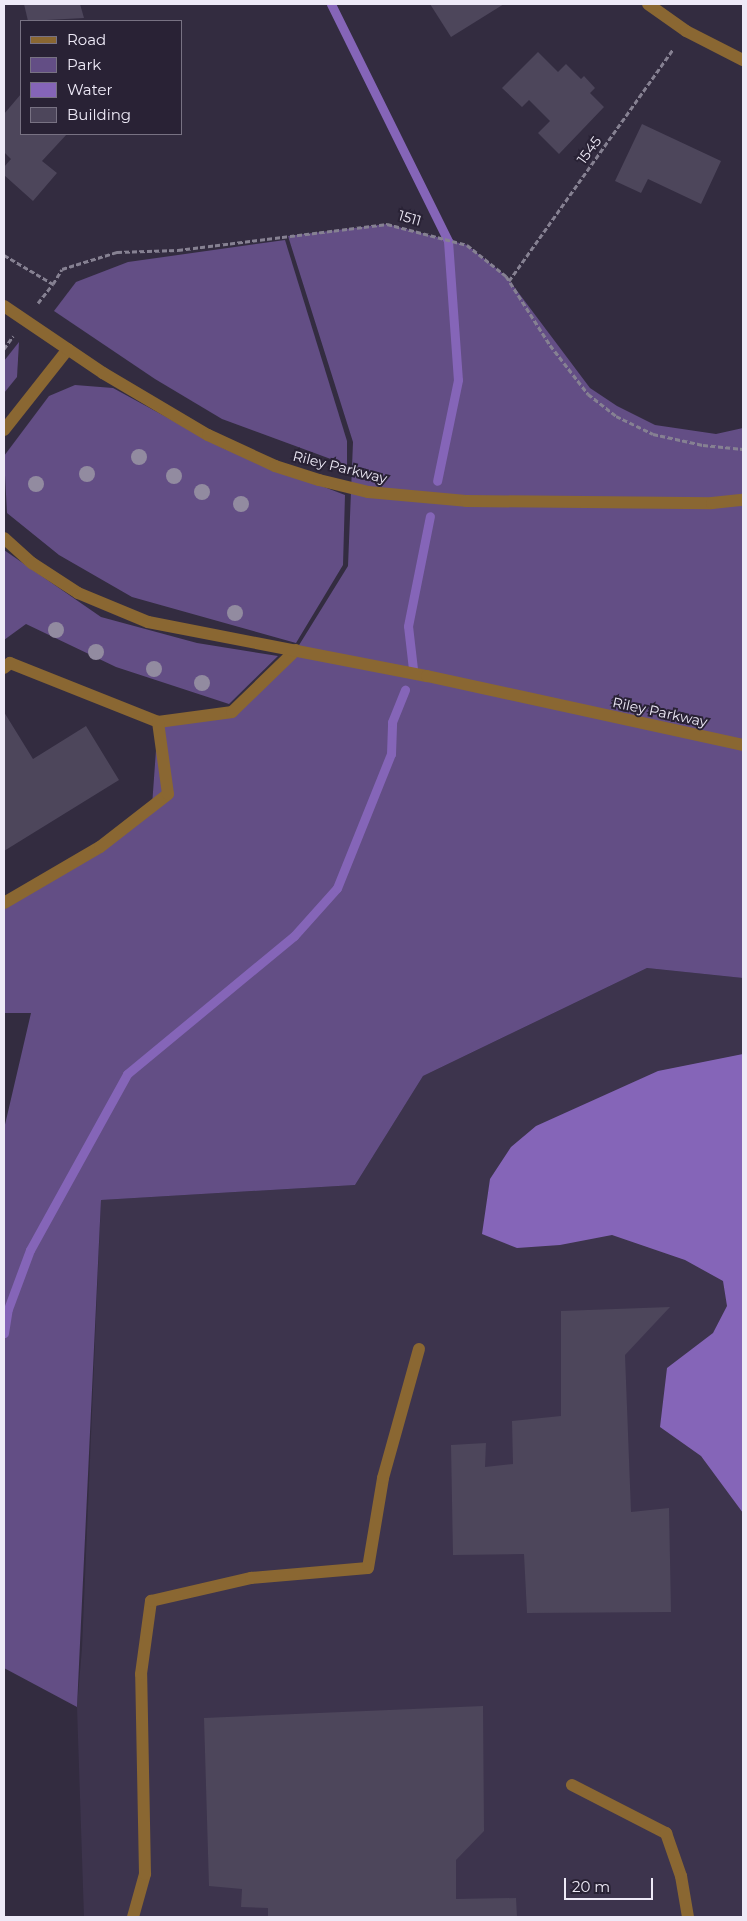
<!DOCTYPE html>
<style>
body{margin:0}
#map{position:relative;width:747px;height:1921px;overflow:hidden;background:#332c40;font-family:Montserrat,sans-serif}
div>[style]{position:absolute}
[style*='--x']{left:calc(var(--x)*1px);top:calc(var(--y)*1px);width:calc(var(--w)*1px);rotate:calc(var(--a)*1deg)}
.built>*{inset:0;background:#3d344d}
.green>*{inset:0;background:#634e85}
.water>*{inset:0;background:#8565b8}
.stream>*{height:9px;margin:-4.5px;padding:0 4.5px;transform-origin:4.5px;border-radius:4.5px;background:#8565b8}
.building>*{inset:0;background:#4d465b}
.path>*{height:3px;margin-top:-1.5px;transform-origin:0;background:repeating-linear-gradient(90deg,#868192 0 5px,transparent 0 7.5px)}
.service>*{height:12px;margin:-6px;padding:0 6px;transform-origin:6px;border-radius:6px;background:#8a6732}
.minor>*{height:12px;margin:-6px;padding:0 6px;transform-origin:6px;border-radius:6px;background:#8a6732}
.tertiary>*{height:12px;margin:-6px;padding:0 6px;transform-origin:6px;border-radius:6px;background:#8a6732}
.trees>*{width:16px;height:16px;margin:-8px;border-radius:50%;background:#928ba0}
span{translate:-50% -50%;white-space:nowrap;text-align:center;line-height:1.15;-webkit-text-stroke:4px #292235;paint-order:stroke}
.street-label{font-size:14px;color:#eeeaf7}
.frame{position:absolute;inset:0;border:5px solid #eeeaf7;pointer-events:none}
.legend{position:absolute;left:20px;top:20px;width:162px;height:115px;box-sizing:border-box;background:#292235;border:1px solid #787283;margin:0;padding:6px 9px;list-style:none;font-size:15px;color:#eeeaf7}
.legend li{display:flex;align-items:center;gap:10px;height:25px}
.legend b{width:25px;border:1px solid #787283}
.scale{position:absolute;left:564px;top:1878px;width:89px;height:22px;box-sizing:border-box;border:2px solid #eeeaf7;border-top:0;padding-left:6px;font-size:15px;line-height:18px;white-space:nowrap;color:#eeeaf7;-webkit-text-stroke:4px #292235;paint-order:stroke}
</style>
<div id="map">
<div class="built">
<div style="clip-path:polygon(647px 968px,743px 978px,743px 1917px,84px 1917px,77px 1707px,82px 1648px,101px 1200px,355px 1185px,423px 1076px)"></div>
</div>
<div class="green">
<div style="clip-path:polygon(387px 224px,467px 245px,506px 276px,590px 388px,617px 406px,655px 425px,716px 434px,743px 428px,743px 978px,647px 968px,423px 1076px,355px 1185px,101px 1200px,77px 1707px,4px 1668px,4px 1129px,31px 1013px,4px 1013px,4px 899px,24px 891px,152px 806px,158px 722px,232px 712px,296px 650px,348px 566px,353px 442px,288px 236px)"></div>
<div style="clip-path:polygon(285px 240px,347px 441px,347px 465px,222px 419px,155px 379px,54px 311px,76px 282px,128px 262px)"></div>
<div style="clip-path:polygon(19px 342px,17px 377px,4px 393px,4px 361px)"></div>
<div style="clip-path:polygon(75px 385px,113px 388px,225px 449px,345px 495px,343px 565px,296px 643px,132px 597px,59px 555px,7px 513px,4px 456px,49px 396px)"></div>
<div style="clip-path:polygon(4px 550px,101px 617px,197px 643px,278px 656px,229px 704px,116px 667px,26px 624px,4px 640px)"></div>
</div>
<div class="water">
<div style="clip-path:polygon(743px 1054px,743px 1513px,701px 1456px,660px 1427px,667px 1368px,713px 1333px,727px 1306px,723px 1281px,685px 1260px,612px 1235px,560px 1245px,517px 1248px,482px 1234px,490px 1179px,511px 1147px,536px 1126px,658px 1071px)"></div>
</div>
<div class="stream">
<div style="--x:331;--y:4;--w:264;--a:63.7"></div>
<div style="--x:448;--y:241;--w:139;--a:85.9"></div>
<div style="--x:458;--y:380;--w:103;--a:101.7"></div>
<div style="--x:413;--y:669;--w:43;--a:-96.6"></div>
<div style="--x:408;--y:626;--w:112;--a:-78.7"></div>
<div style="--x:4;--y:1333;--w:24;--a:-81"></div>
<div style="--x:8;--y:1309;--w:63;--a:-69.6"></div>
<div style="--x:30;--y:1250;--w:201;--a:-61.1"></div>
<div style="--x:127;--y:1074;--w:217;--a:-39.6"></div>
<div style="--x:294;--y:936;--w:64;--a:-48.1"></div>
<div style="--x:337;--y:888;--w:144;--a:-68.1"></div>
<div style="--x:391;--y:754;--w:32;--a:-88"></div>
<div style="--x:392;--y:722;--w:35;--a:-68"></div>
</div>
<div class="building">
<div style="clip-path:polygon(24px 4px,80px 4px,84px 18px,28px 21px)"></div>
<div style="clip-path:polygon(430px 4px,504px 4px,451px 37px)"></div>
<div style="clip-path:polygon(538px 52px,558px 72px,566px 64px,581px 79px,584px 76px,595px 88px,590px 93px,604px 107px,559px 154px,538px 133px,550px 121px,529px 100px,522px 107px,502px 88px)"></div>
<div style="clip-path:polygon(21px 94px,21px 134px,67px 134px,42px 161px,57px 173px,33px 201px,4px 175px,4px 167px,11px 159px,4px 152px,4px 114px)"></div>
<div style="clip-path:polygon(642px 124px,721px 161px,701px 204px,648px 179px,641px 193px,615px 181px)"></div>
<div style="clip-path:polygon(4px 712px,33px 759px,86px 726px,119px 780px,4px 851px)"></div>
<div style="clip-path:polygon(670px 1307px,625px 1355px,631px 1512px,669px 1508px,671px 1612px,527px 1613px,524px 1554px,453px 1555px,451px 1445px,486px 1443px,485px 1467px,513px 1464px,512px 1421px,561px 1416px,561px 1311px)"></div>
<div style="clip-path:polygon(483px 1706px,484px 1831px,456px 1860px,456px 1899px,516px 1898px,517px 1917px,268px 1917px,268px 1908px,241px 1907px,242px 1889px,209px 1886px,204px 1718px)"></div>
</div>
<div class="path">
<div style="--x:4;--y:255;--w:57;--a:30.6"></div>
<div style="--x:53;--y:284;--w:17;--a:-59"></div>
<div style="--x:62;--y:269;--w:58;--a:-17.2"></div>
<div style="--x:117;--y:252;--w:61;--a:-1.9"></div>
<div style="--x:178;--y:250;--w:211;--a:-7.1"></div>
<div style="--x:387;--y:224;--w:83;--a:14.7"></div>
<div style="--x:467;--y:245;--w:50;--a:38.5"></div>
<div style="--x:506;--y:276;--w:82;--a:57.5"></div>
<div style="--x:550;--y:345;--w:62;--a:52.2"></div>
<div style="--x:588;--y:394;--w:36;--a:38"></div>
<div style="--x:616;--y:416;--w:41;--a:25.9"></div>
<div style="--x:653;--y:434;--w:51;--a:12.4"></div>
<div style="--x:703;--y:445;--w:40;--a:5.7"></div>
<div style="--x:509;--y:281;--w:284;--a:-54.7"></div>
<div style="--x:38;--y:303;--w:24;--a:-52"></div>
<div style="--x:4;--y:349;--w:16;--a:-55"></div>
</div>
<div class="service">
<div style="--x:4;--y:668;--w:8;--a:-40"></div>
<div style="--x:10;--y:663;--w:159;--a:21.7"></div>
<div style="--x:158;--y:722;--w:75;--a:-7.7"></div>
<div style="--x:232;--y:712;--w:89;--a:-44.1"></div>
<div style="--x:4;--y:903;--w:111;--a:-30.3"></div>
<div style="--x:100;--y:847;--w:86;--a:-37.9"></div>
<div style="--x:168;--y:794;--w:73;--a:-97.9"></div>
<div style="--x:572;--y:1785;--w:106;--a:27.1"></div>
<div style="--x:666;--y:1833;--w:46;--a:70.8"></div>
<div style="--x:681;--y:1876;--w:42;--a:80.3"></div>
<div style="--x:133;--y:1917;--w:45;--a:-74.4"></div>
<div style="--x:145;--y:1874;--w:200;--a:-91.1"></div>
<div style="--x:141;--y:1674;--w:74;--a:-82.2"></div>
<div style="--x:151;--y:1601;--w:103;--a:-13"></div>
<div style="--x:251;--y:1578;--w:117;--a:-4.9"></div>
<div style="--x:368;--y:1568;--w:91;--a:-80.5"></div>
<div style="--x:383;--y:1478;--w:134;--a:-74.4"></div>
</div>
<div class="minor">
<div style="--x:648;--y:4;--w:47;--a:35.4"></div>
<div style="--x:686;--y:31;--w:64;--a:27"></div>
<div style="--x:4;--y:430;--w:103;--a:-51.7"></div>
</div>
<div class="tertiary">
<div style="--x:4;--y:306;--w:120;--a:34.1"></div>
<div style="--x:103;--y:373;--w:122;--a:30.6"></div>
<div style="--x:208;--y:435;--w:74;--a:24.8"></div>
<div style="--x:275;--y:466;--w:46;--a:17.7"></div>
<div style="--x:319;--y:480;--w:50;--a:13.8"></div>
<div style="--x:368;--y:492;--w:98;--a:5.2"></div>
<div style="--x:466;--y:501;--w:246;--a:0.5"></div>
<div style="--x:712;--y:503;--w:31;--a:-6"></div>
<div style="--x:4;--y:538;--w:38;--a:42"></div>
<div style="--x:32;--y:563;--w:55;--a:33.1"></div>
<div style="--x:78;--y:593;--w:76;--a:22.5"></div>
<div style="--x:148;--y:622;--w:284;--a:11"></div>
<div style="--x:427;--y:676;--w:323;--a:12.3"></div>
</div>
<div class="trees">
<div style="left:139px;top:457px"></div>
<div style="left:87px;top:474px"></div>
<div style="left:174px;top:476px"></div>
<div style="left:36px;top:484px"></div>
<div style="left:202px;top:492px"></div>
<div style="left:241px;top:504px"></div>
<div style="left:235px;top:613px"></div>
<div style="left:56px;top:630px"></div>
<div style="left:96px;top:652px"></div>
<div style="left:154px;top:669px"></div>
<div style="left:202px;top:683px"></div>
</div>
<div class="street-label">
<span style="left:589px;top:150px;rotate:-54deg">1545</span>
<span style="left:410px;top:218px;rotate:16deg">1511</span>
<span style="left:340px;top:467px;rotate:14deg">Riley Parkway</span>
<span style="left:660px;top:712px;rotate:12deg">Riley Parkway</span>
</div>
<div class="frame"></div>
<ul class="legend">
<li><b style="height:6px;background:#8a6732"></b>Road</li>
<li><b style="height:14px;background:#634e85"></b>Park</li>
<li><b style="height:14px;background:#8565b8"></b>Water</li>
<li><b style="height:14px;background:#4d465b"></b>Building</li>
</ul>
<div class="scale">20 m</div>
</div>
